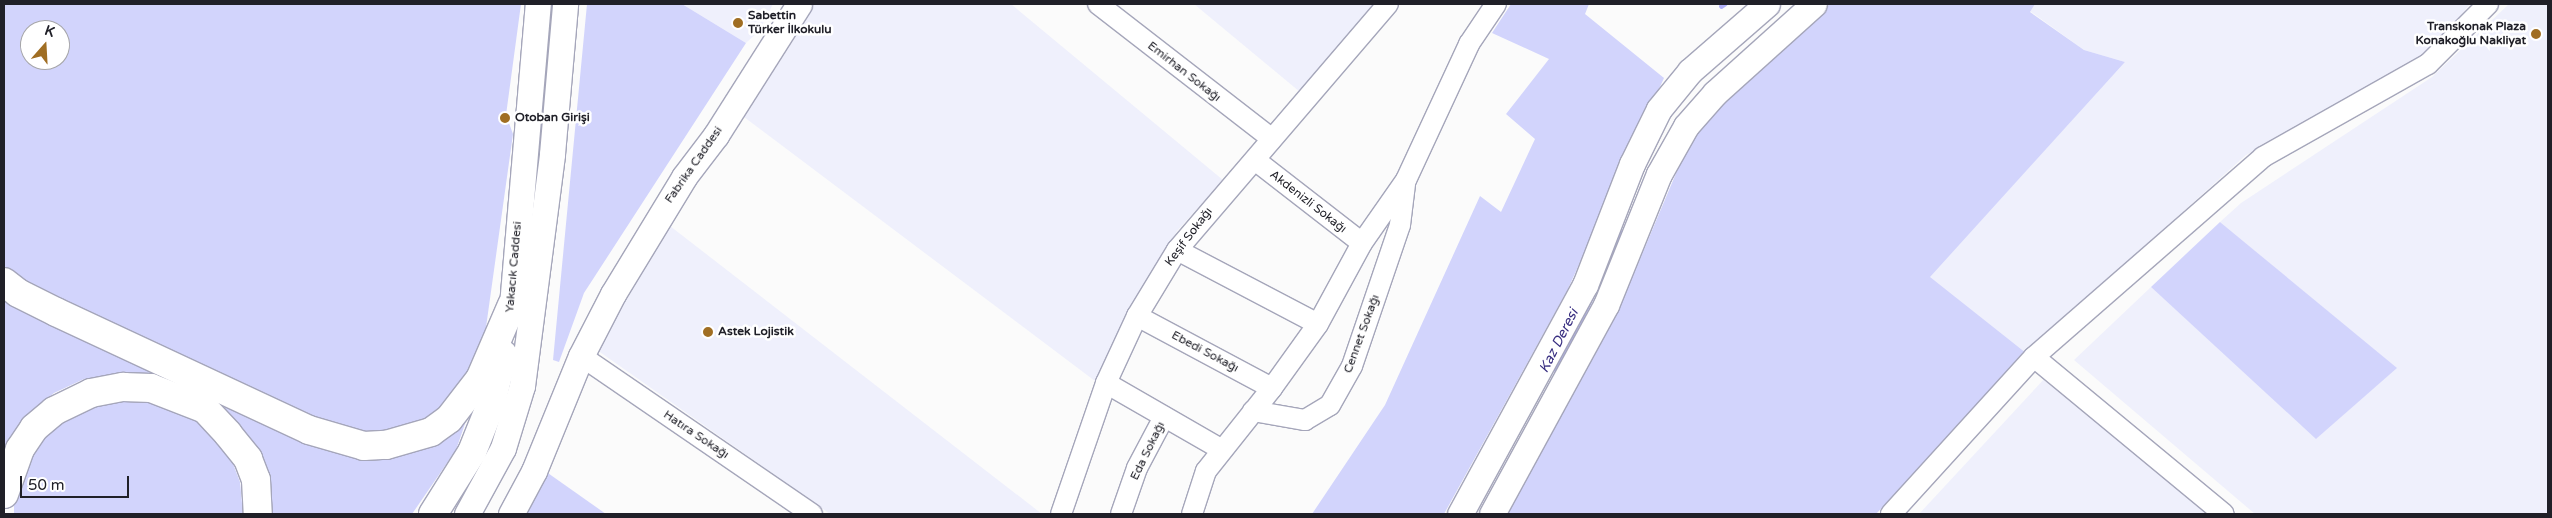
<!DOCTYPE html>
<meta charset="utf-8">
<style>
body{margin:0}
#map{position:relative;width:2552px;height:518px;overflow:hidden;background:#fbfbfb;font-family:"Varela Round",sans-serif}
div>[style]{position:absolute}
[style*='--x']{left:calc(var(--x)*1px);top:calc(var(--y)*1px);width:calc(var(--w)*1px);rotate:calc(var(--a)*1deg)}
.built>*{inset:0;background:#eff0fc}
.green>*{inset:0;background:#d2d4fc}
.stream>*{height:4.5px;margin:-2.25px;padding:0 2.25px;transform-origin:2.25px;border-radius:2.25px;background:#b1b1fa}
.roads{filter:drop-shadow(1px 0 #a5a6ba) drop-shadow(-1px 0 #a5a6ba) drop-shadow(0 1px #a5a6ba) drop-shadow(0 -1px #a5a6ba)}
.minor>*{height:20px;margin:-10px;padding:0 10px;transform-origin:10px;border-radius:10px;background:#fff}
.major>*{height:25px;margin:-12.5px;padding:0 12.5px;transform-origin:12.5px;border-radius:12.5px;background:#fff}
.highway>*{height:28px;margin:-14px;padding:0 14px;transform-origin:14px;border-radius:14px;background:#fff}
.dots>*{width:14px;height:14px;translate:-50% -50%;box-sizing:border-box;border:2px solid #fff;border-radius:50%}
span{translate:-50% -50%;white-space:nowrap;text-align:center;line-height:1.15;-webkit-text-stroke:5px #fff;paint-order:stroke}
.poi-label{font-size:12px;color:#202028;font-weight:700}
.left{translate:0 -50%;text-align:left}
.right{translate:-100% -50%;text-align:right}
.street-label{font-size:12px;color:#202028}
.water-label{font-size:14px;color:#382e80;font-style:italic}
.frame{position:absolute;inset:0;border:5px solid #202028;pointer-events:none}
.north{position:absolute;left:20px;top:20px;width:50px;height:50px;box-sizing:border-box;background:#fff;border:1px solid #a6a6a9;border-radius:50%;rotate:19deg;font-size:14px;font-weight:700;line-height:20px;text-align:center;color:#202028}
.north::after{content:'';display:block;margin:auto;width:18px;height:22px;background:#a06e23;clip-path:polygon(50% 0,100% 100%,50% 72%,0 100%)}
.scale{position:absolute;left:20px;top:476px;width:109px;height:22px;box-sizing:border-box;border:2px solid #202028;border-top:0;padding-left:6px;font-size:15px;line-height:18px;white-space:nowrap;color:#202028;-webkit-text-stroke:4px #fff;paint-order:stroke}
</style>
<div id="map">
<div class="built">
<div style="clip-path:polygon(682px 4px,773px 4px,759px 31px,746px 43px)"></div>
<div style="clip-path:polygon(813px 4px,1011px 4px,1223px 180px,1177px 231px,1095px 381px,744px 117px,807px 19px)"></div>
<div style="clip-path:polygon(1194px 4px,1375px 4px,1300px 92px)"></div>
<div style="clip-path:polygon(2035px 4px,2467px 4px,2469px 5px,2430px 55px,2246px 155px,2026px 353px,1929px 277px,2125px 62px,2084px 50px,2030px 11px)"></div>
<div style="clip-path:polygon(2509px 4px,2548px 4px,2548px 514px,2255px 514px,2074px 360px,2151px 287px,2317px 438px,2396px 368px,2220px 222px,2241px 203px,2432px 77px)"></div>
<div style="clip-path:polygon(670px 226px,1042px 514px,830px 514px,597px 350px)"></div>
<div style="clip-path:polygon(2046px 377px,2210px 514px,1919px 514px)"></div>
</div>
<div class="green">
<div style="clip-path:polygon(evenodd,4px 4px,521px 4px,506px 115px,513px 134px,482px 356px,448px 407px,400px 433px,344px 432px,67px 308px,4px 266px,4px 4px,30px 30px,60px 30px,60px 60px,30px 60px,30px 30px)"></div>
<div style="clip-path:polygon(587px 4px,682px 4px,746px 43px,584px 293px,559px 362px,553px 360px)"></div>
<div style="clip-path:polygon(1511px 4px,1589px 4px,1585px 14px,1664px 78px,1567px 291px,1444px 514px,1312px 514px,1385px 405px,1480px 196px,1501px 212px,1535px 139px,1506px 114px,1549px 59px,1492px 33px)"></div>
<div style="clip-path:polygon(1830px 4px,2035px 4px,2030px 12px,2084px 50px,2125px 62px,1930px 277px,2026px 353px,1876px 514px,1507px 514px,1624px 297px,1677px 171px,1703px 122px,1751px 73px)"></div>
<div style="clip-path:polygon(2220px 222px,2397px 368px,2316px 439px,2151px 287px)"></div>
<div style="clip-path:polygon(4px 298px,41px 321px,166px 378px,136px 373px,84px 379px,54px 393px,26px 416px,4px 448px)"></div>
<div style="clip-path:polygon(126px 396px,180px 406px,213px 434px,229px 453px,240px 482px,243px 514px,14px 514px,14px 498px,38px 441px,62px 418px,83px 406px)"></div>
<div style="clip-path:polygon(207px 398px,349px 456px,469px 412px,456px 450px,412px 514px,268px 514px)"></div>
<div style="clip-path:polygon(545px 471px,606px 514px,519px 514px)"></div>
</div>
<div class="stream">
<div style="--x:1721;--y:6;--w:4;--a:-34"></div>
<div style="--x:1556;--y:370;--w:152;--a:-64.3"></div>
</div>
<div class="roads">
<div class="minor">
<div style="--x:1098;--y:4;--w:220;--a:37.8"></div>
<div style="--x:1255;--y:160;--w:135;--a:37.8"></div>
<div style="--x:1177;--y:250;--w:159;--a:27.7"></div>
<div style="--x:1137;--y:316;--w:153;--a:28.1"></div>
<div style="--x:581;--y:356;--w:280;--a:34.4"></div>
<div style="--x:2034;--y:357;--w:304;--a:-41.1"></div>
<div style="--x:2263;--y:157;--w:189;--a:-29.4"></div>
<div style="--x:2428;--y:64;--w:85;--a:-45"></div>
<div style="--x:1106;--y:383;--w:133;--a:29.9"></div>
<div style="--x:1253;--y:411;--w:53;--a:9.8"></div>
<div style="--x:1305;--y:420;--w:29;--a:-31"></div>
<div style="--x:1330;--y:405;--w:45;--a:-60.6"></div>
<div style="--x:1352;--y:366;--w:149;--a:-71.2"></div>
<div style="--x:1400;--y:225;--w:41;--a:-83"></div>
<div style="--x:1061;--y:514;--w:139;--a:-71"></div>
<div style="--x:1106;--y:383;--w:74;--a:-65.2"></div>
<div style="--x:1137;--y:316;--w:77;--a:-58.8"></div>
<div style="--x:1177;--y:250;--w:324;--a:-49.4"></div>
<div style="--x:1121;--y:514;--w:49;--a:-70.8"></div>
<div style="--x:1137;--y:468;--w:58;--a:-62.1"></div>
<div style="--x:1192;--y:514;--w:45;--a:-72"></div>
<div style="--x:1206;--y:471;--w:106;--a:-51.5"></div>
<div style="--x:1272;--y:388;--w:79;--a:-54.3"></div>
<div style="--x:1318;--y:324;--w:92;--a:-61.5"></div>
<div style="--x:1362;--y:243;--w:77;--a:-55.1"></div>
<div style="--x:1406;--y:180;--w:150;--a:-65.1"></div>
<div style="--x:1469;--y:44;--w:48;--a:-56"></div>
<div style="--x:1891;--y:514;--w:212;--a:-47.7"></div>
<div style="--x:2034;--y:357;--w:246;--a:39.6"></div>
</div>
<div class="major">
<div style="--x:512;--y:305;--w:302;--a:-85.1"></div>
<div style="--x:467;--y:514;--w:75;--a:-61.4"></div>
<div style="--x:503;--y:448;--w:65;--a:-73"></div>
<div style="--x:522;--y:386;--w:234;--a:-82.6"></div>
<div style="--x:552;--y:154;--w:151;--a:-85"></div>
<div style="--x:511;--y:514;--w:49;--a:-61.9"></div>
<div style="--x:534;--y:471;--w:124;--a:-67.8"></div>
<div style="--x:581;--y:356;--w:70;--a:-62.7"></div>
<div style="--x:613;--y:294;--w:137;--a:-58.7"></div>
<div style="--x:684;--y:177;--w:53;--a:-52.7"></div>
<div style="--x:716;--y:135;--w:155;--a:-57.6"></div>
<div style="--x:1460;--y:514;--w:261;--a:-61.4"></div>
<div style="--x:1585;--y:285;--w:130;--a:-68.8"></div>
<div style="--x:1632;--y:164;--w:61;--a:-63.9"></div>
<div style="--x:1659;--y:109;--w:49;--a:-50.8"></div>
<div style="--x:1690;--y:71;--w:102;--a:-41"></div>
<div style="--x:1492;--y:514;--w:238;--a:-61.4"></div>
<div style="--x:1606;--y:305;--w:141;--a:-68"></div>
<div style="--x:1659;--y:174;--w:55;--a:-60.6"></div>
<div style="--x:1686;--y:126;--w:44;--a:-48.7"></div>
<div style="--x:1715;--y:93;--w:133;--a:-42"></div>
</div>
<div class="highway">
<div style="--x:4;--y:282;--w:18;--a:38"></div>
<div style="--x:18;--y:293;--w:42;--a:26.6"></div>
<div style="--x:56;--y:312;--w:279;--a:25"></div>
<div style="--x:309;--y:430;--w:57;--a:16.2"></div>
<div style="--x:364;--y:446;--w:22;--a:-3"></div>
<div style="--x:386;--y:445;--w:47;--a:-16.1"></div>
<div style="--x:431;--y:432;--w:22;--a:-36"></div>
<div style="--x:449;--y:419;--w:51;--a:-52.2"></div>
<div style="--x:480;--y:379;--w:81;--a:-66.6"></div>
<div style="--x:4;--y:494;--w:48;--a:-70.4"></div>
<div style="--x:20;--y:449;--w:25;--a:-56"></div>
<div style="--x:34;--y:428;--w:26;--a:-40"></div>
<div style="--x:54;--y:411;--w:41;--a:-25.9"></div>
<div style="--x:91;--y:393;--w:33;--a:-11"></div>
<div style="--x:123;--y:387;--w:28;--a:2"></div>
<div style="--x:151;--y:388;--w:58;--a:21.3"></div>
<div style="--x:205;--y:409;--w:34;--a:47"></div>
<div style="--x:228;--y:434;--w:32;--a:51"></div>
<div style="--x:248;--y:459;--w:22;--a:69"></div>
<div style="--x:256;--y:480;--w:34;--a:87"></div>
<div style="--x:433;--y:514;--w:73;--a:-57.8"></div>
<div style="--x:472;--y:452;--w:48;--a:-68.2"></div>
<div style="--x:490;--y:407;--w:54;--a:-76"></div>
</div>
</div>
<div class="dots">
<div style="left:738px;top:23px;background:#a06e23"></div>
<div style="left:2536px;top:34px;background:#a06e23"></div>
<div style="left:505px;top:118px;background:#a06e23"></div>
<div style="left:708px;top:332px;background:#a06e23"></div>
</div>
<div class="poi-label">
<span class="left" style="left:748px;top:23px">Sabettin<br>Türker İlkokulu</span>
<span class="right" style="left:2526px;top:34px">Transkonak Plaza<br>Konakoğlu Nakliyat</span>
<span class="left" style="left:515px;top:118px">Otoban Girişi</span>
<span class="left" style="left:718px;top:332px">Astek Lojistik</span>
</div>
<div class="street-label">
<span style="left:1184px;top:72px;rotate:38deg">Emirhan Sokağı</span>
<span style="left:694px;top:165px;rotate:-55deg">Fabrika Caddesi</span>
<span style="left:1308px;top:202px;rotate:38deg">Akdenizli Sokağı</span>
<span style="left:1189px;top:237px;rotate:-53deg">Keşif Sokağı</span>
<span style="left:514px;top:267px;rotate:-85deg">Yakacık Caddesi</span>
<span style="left:1362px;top:334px;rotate:-70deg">Cennet Sokağı</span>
<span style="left:1205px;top:352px;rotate:28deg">Ebedi Sokağı</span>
<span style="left:696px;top:435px;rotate:34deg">Hatıra Sokağı</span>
<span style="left:1148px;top:451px;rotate:-64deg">Eda Sokağı</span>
</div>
<div class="water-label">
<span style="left:1559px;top:341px;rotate:-63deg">Kaz Deresi</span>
</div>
<div class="frame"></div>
<div class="north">K</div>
<div class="scale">50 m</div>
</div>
